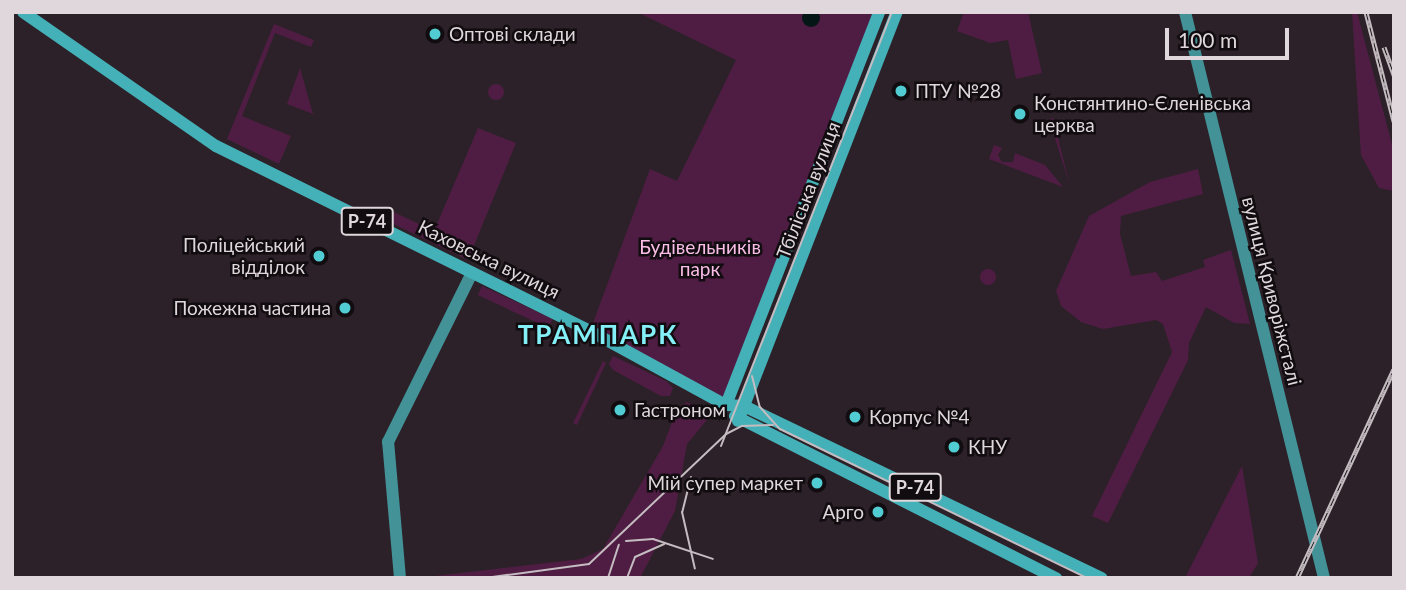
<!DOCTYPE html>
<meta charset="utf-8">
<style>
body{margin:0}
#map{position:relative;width:1406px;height:590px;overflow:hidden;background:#2c2128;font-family:Lato,sans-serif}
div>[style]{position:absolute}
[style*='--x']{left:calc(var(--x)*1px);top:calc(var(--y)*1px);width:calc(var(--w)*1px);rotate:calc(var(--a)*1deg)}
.green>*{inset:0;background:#4f1d43;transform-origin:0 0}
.round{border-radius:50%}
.water>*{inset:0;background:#051617}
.secondary>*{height:12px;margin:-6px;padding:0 6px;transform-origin:6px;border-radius:6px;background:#429297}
.primary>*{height:12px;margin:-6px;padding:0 6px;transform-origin:6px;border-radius:6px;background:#44b0b7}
.tram>*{height:2px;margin:-1px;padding:0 1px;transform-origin:1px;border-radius:1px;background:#c4bcc1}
.rail>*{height:5px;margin-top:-2.5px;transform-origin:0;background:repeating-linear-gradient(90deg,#110c0f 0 8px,#c4bcc1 0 16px);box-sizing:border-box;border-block:2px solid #c4bcc1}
.dots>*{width:19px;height:19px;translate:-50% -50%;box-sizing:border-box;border:4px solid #110c0f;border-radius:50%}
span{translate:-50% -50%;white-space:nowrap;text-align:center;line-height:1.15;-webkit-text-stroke:5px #110c0f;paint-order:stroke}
.shield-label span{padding:2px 5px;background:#110c0f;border:2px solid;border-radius:5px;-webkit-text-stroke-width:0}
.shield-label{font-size:18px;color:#dfd7dc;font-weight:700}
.poi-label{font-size:19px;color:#dfd7dc}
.left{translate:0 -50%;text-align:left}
.right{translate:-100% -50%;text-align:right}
.street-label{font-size:19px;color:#dfd7dc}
.park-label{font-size:19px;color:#f9bde6}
.district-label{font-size:26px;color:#84eff6;font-weight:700;letter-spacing:2px}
.frame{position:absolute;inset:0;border:14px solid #dfd7dc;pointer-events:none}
.scale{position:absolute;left:1165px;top:28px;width:124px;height:32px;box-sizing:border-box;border:4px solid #dfd7dc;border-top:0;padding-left:9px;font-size:21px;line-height:24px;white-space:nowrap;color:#dfd7dc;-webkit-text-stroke:5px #110c0f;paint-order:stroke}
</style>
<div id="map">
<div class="green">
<div style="clip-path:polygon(637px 12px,879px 12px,726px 405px,590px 331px,650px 169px,677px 181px,736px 60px)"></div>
<div style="clip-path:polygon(964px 12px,1028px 12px,1042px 73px,1016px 79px,1008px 40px,990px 43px,957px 31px)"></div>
<div style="clip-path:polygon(1352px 12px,1357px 12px,1394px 152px,1394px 191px,1379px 188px,1361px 155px)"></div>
<div style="clip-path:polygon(274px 24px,314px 40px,311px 47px,275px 33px,242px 116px,291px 136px,279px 164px,227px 139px)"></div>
<div style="clip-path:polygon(300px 68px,313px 114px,287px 104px)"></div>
<div class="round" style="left:488px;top:84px;width:16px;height:16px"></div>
<div style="clip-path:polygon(1053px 118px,1070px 186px,1049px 119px)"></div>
<div style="clip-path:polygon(478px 128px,516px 143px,468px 260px,379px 217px,383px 207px,434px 231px)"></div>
<div style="clip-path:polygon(994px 145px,1002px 148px,998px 155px,1002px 162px,1013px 162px,1015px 153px,1045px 165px,1063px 187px,989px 159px)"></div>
<div style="clip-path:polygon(1198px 169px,1203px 194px,1121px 216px,1120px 234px,1131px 276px,1156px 272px,1162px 281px,1205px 267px,1203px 260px,1231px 250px,1250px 324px,1234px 323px,1206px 307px,1189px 343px,1188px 360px,1108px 523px,1092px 516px,1172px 352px,1163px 324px,1156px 320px,1103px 329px,1081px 322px,1061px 306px,1056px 291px,1089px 216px,1150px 182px)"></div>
<div class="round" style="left:980px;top:269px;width:16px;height:16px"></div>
<div style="left:482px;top:286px;width:78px;height:10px;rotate:25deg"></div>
<div style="clip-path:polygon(613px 356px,666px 381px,673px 388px,670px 396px,661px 396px,613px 370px,609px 364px)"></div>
<div style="clip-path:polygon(603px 361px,606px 363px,577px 425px,573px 423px)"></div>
<div style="clip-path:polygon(687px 402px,711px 415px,687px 444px,675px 511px,640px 578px,418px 578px,581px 559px,603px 549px,663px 446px,677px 409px)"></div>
<div style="clip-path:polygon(1242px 466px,1258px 563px,1249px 578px,1185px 578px)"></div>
</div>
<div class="water">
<div class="round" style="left:802px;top:9px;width:18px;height:18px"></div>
</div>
<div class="secondary">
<div style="--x:1185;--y:12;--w:583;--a:76.2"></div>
<div style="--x:400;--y:578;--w:137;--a:-95"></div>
<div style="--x:388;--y:442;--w:189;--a:-63.6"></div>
</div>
<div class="primary">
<div style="--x:23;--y:12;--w:235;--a:34.8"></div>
<div style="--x:216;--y:146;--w:417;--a:26.3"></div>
<div style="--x:590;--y:331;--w:155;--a:28.6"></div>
<div style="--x:726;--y:405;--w:18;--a:3"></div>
<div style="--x:744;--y:406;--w:397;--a:25.7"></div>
<div style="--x:726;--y:405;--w:422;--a:-68.7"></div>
<div style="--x:735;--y:416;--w:360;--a:26.8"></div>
<div style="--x:738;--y:421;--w:439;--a:-68.8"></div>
</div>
<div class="tram">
<div style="--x:752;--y:376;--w:32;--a:76"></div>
<div style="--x:760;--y:407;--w:30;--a:48"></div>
<div style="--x:780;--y:429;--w:341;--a:25.9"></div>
<div style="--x:721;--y:446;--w:466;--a:-68.5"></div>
<div style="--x:691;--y:477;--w:36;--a:104"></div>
<div style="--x:682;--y:512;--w:58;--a:77.2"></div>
<div style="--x:626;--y:541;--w:27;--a:-4"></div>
<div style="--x:653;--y:539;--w:63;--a:18.4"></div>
<div style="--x:485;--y:578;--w:105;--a:-7.7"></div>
<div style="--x:589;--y:564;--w:189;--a:-43.5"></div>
<div style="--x:726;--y:434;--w:18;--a:-27"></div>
<div style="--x:742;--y:426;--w:31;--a:-2"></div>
<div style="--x:608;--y:578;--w:35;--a:-72"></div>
<div style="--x:627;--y:578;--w:22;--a:-69"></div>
<div style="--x:635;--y:557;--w:32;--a:-24"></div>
</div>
<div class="rail">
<div style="--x:1366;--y:12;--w:113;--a:75.6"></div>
<div style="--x:1384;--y:47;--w:30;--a:70"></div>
<div style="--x:1297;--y:578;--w:230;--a:-65.1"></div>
</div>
<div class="dots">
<div style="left:435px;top:34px;background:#51ccd3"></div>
<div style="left:901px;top:91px;background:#51ccd3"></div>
<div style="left:1020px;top:114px;background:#51ccd3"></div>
<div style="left:319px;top:256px;background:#51ccd3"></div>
<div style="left:345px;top:308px;background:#51ccd3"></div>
<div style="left:620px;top:410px;background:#51ccd3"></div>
<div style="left:855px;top:417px;background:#51ccd3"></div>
<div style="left:954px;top:447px;background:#51ccd3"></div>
<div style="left:817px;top:483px;background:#51ccd3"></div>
<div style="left:878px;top:512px;background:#51ccd3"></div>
</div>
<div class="shield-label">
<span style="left:367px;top:221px">Р-74</span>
<span style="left:915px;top:487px">Р-74</span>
</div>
<div class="poi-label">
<span class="left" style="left:449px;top:34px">Оптові склади</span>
<span class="left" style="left:915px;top:91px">ПТУ №28</span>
<span class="left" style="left:1034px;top:114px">Констянтино-Єленівська<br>церква</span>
<span class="right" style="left:305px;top:256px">Поліцейський<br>відділок</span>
<span class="right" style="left:331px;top:308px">Пожежна частина</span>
<span class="left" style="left:634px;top:410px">Гастроном</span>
<span class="left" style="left:869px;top:417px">Корпус №4</span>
<span class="left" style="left:968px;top:447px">КНУ</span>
<span class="right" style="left:803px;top:483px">Мій супер маркет</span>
<span class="right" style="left:864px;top:512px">Арго</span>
</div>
<div class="street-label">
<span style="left:808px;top:190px;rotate:-69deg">Тбіліська вулиця</span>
<span style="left:489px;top:259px;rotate:26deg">Каховська вулиця</span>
<span style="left:1272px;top:291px;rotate:76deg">вулиця Криворіжсталі</span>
</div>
<div class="park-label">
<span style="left:700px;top:258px">Будівельників<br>парк</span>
</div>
<div class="district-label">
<span style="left:598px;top:335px">ТРАМПАРК</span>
</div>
<div class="frame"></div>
<div class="scale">100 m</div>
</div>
